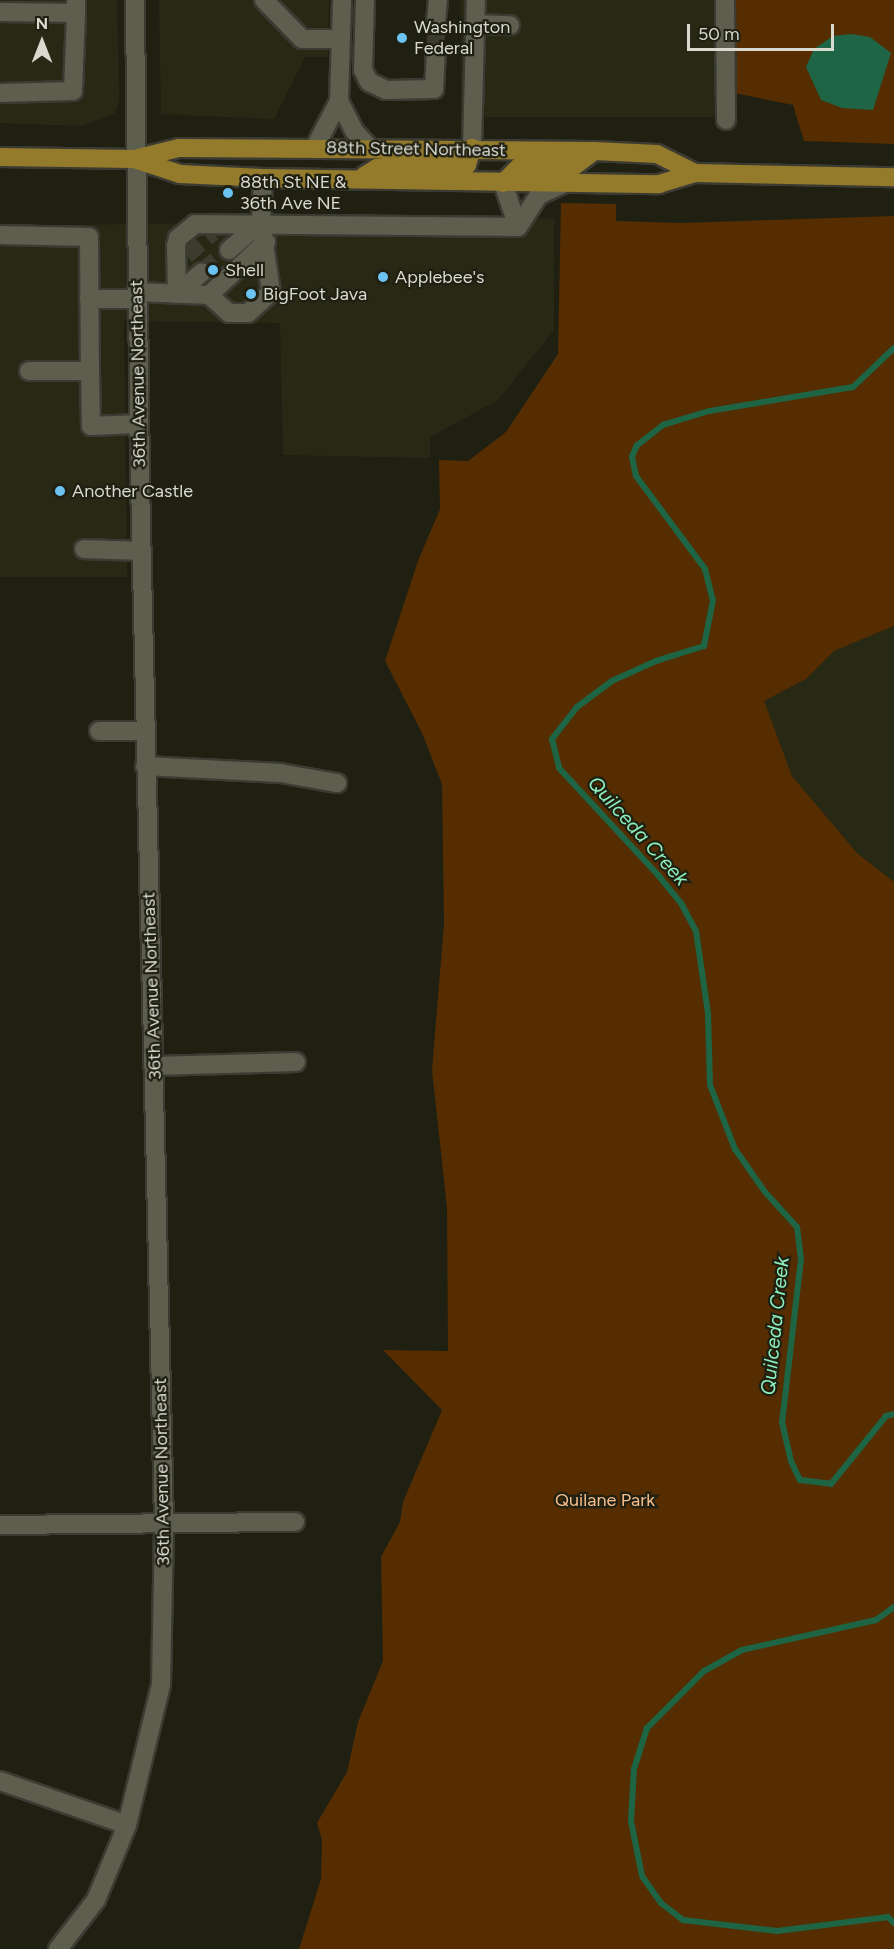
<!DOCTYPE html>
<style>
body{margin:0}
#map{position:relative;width:894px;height:1949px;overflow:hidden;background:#1f2012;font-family:Figtree,sans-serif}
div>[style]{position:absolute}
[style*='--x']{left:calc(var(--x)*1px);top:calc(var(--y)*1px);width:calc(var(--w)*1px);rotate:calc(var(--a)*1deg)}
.built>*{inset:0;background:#282915;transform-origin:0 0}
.green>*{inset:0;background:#552d00}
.water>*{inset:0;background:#1d6545}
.stream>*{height:6px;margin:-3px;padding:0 3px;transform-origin:3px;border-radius:3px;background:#1d6545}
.minor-tunnel>*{height:18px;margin-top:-9px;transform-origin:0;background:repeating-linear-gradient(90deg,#3b3c2e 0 18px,transparent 0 27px)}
.roads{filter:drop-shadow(2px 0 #3b3b33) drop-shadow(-2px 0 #3b3b33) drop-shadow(0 2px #3b3b33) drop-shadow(0 -2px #3b3b33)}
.minor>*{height:18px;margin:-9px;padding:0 9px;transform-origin:9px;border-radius:9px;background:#5d5e4e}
.major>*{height:18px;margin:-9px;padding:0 9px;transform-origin:9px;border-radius:9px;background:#947a2b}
.dots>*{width:16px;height:16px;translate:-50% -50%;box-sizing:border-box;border:3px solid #1f2012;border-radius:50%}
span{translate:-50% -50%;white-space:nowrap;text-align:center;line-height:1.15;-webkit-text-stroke:4.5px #1f2012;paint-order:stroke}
.poi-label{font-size:18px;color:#d9d9d0}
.left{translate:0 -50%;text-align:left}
.street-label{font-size:18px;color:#d9d9d0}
.park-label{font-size:18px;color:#f7bd8a}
.water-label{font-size:20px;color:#8df0bd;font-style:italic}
.north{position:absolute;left:12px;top:12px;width:60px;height:60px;-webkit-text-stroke:4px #1f2012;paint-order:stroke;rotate:0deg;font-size:16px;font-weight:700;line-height:24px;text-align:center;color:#d9d9d0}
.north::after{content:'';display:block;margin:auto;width:21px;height:27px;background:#d9d9d0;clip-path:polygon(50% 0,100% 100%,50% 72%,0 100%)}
.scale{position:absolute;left:687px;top:24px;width:147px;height:27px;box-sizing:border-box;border:3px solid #d9d9d0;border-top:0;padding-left:8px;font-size:18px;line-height:21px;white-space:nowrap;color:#d9d9d0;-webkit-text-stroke:4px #1f2012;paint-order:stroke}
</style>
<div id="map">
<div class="built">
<div style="clip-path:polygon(0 0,117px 0,119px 100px,115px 113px,81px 126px,0 123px)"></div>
<div style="clip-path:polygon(159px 0,329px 0,328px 57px,305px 57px,274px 119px,161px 114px)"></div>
<div style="left:461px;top:0;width:257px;height:117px"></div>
<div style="clip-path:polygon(554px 218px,554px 330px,498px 400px,430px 437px,430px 458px,283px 455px,280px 323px,124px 321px,127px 577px,0 577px,0 226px)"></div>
<div style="clip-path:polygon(894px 626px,894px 882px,857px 853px,792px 776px,763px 701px,806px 679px,834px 651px)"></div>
</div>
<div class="green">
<div style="clip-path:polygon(735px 0,894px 0,894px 144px,804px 141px,793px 105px,734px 93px)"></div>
<div style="clip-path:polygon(561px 203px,616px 204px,616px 221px,681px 223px,894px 216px,894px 626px,834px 651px,806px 679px,764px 701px,792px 776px,857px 853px,894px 882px,894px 1949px,299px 1949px,321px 1879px,322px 1840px,317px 1823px,347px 1772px,358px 1722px,383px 1661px,381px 1557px,400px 1522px,403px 1502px,442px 1410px,383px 1350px,448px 1351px,447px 1208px,432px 1070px,444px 924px,442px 784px,422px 733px,385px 661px,418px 561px,440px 509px,439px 460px,468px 461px,506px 432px,558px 354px)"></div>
</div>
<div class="water">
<div style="clip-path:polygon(851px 34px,870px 37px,891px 53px,873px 110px,842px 108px,821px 100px,806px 67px,814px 49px,833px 36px)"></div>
</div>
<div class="stream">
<div style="--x:894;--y:348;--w:57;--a:136.4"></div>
<div style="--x:853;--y:387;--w:146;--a:170.5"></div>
<div style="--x:709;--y:411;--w:48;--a:163.1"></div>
<div style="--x:663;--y:425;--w:33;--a:142"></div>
<div style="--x:637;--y:445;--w:13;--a:113"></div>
<div style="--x:632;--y:457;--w:19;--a:78"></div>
<div style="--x:636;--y:476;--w:116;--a:53.4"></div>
<div style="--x:705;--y:569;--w:32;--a:76"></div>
<div style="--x:713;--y:600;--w:47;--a:101.1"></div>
<div style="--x:704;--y:646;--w:50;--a:162.6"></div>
<div style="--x:656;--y:661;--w:48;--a:155.6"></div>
<div style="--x:612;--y:681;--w:44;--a:143.4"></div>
<div style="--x:577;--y:707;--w:41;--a:128"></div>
<div style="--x:552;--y:739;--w:30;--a:76"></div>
<div style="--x:559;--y:768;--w:146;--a:47.2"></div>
<div style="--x:658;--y:875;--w:36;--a:51"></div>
<div style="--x:681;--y:903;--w:32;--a:62"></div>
<div style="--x:696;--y:931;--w:83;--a:81.7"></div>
<div style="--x:708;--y:1013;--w:72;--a:88.4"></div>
<div style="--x:710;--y:1085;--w:69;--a:68.7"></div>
<div style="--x:735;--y:1149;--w:52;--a:55.1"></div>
<div style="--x:765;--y:1192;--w:47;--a:47.6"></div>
<div style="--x:797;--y:1227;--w:32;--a:83"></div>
<div style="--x:801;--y:1259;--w:164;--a:96.6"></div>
<div style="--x:782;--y:1422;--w:40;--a:77"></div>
<div style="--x:791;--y:1461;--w:21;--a:65"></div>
<div style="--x:800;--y:1480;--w:31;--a:7"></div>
<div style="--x:831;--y:1484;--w:87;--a:-51"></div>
<div style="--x:886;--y:1416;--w:8;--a:-14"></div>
<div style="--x:894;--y:1607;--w:22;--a:144"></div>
<div style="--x:876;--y:1620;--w:137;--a:167.4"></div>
<div style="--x:742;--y:1650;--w:43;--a:151.1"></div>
<div style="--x:704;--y:1671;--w:81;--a:135"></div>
<div style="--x:647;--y:1728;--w:43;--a:107.6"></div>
<div style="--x:634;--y:1769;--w:52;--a:93.3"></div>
<div style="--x:631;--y:1821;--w:56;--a:78.7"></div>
<div style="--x:642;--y:1876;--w:33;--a:55"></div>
<div style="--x:661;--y:1903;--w:28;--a:38"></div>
<div style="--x:683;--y:1920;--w:95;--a:6.7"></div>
<div style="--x:777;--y:1931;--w:112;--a:-7.2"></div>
<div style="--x:888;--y:1917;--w:8;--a:45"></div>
</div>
<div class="minor-tunnel">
<div style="--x:436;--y:53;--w:31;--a:-90"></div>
<div style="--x:186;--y:255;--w:35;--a:-41"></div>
<div style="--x:202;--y:272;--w:35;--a:-39"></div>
</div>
<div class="roads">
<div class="minor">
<div style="--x:264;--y:0;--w:54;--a:45.7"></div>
<div style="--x:302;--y:39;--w:39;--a:0"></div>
<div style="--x:365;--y:0;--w:70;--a:91.6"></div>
<div style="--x:363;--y:70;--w:13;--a:63"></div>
<div style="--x:369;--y:82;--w:19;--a:25"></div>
<div style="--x:386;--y:90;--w:48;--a:-1.2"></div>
<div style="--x:434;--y:89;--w:36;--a:-87"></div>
<div style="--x:725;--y:0;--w:120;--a:89.5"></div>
<div style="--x:0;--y:12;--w:76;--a:0.8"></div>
<div style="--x:76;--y:13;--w:13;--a:-90"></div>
<div style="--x:436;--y:22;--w:22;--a:-85"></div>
<div style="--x:475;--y:24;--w:35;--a:2"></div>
<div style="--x:0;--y:93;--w:73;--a:-1.6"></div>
<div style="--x:73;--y:91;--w:78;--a:-87.8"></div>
<div style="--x:339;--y:101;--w:101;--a:-88.3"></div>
<div style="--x:472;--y:148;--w:148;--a:-88.5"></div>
<div style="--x:314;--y:149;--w:54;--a:-62.5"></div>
<div style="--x:339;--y:101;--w:34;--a:63"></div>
<div style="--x:354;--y:131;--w:23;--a:47"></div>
<div style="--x:503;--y:183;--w:46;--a:71.2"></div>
<div style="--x:518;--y:227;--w:38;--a:-57"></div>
<div style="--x:539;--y:195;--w:29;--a:-25"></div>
<div style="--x:0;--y:235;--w:89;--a:1.3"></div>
<div style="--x:89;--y:237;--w:134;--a:89.6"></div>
<div style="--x:90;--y:371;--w:61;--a:180"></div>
<div style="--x:229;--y:250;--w:43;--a:-41.2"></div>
<div style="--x:136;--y:292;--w:73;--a:2.4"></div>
<div style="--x:209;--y:295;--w:27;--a:42"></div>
<div style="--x:229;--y:313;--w:19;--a:0"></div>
<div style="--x:248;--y:313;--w:31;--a:-42"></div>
<div style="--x:271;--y:292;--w:71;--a:-98.1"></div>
<div style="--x:261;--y:222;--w:44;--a:-87.4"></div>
<div style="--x:177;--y:294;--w:48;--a:-91.2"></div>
<div style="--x:176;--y:246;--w:8;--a:-76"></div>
<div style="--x:178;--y:238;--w:22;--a:-39"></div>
<div style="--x:195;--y:224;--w:323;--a:0.5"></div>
<div style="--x:177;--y:294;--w:33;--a:-41"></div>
<div style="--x:209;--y:295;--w:78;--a:-42.9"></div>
<div style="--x:89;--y:299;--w:47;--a:0"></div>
<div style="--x:90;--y:371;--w:55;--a:89"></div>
<div style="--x:91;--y:426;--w:48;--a:-2.4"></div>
<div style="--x:84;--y:549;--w:57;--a:2"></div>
<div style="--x:99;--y:731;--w:46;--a:0"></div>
<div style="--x:145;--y:766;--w:135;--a:3"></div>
<div style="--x:280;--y:773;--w:58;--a:10"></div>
<div style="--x:155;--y:1066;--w:141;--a:-1.6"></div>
<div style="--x:0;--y:1525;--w:295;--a:-0.6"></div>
<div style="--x:0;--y:1781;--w:134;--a:19.1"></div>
<div style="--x:58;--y:1949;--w:62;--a:-52.2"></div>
<div style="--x:96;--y:1900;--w:81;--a:-67.5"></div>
<div style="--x:127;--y:1825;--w:145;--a:-76.4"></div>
<div style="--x:161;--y:1684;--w:161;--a:-88.9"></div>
<div style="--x:164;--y:1523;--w:1040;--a:-91.32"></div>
<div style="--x:140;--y:483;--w:483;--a:-90.6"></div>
</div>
<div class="major">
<div style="--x:0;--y:157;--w:134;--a:0.9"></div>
<div style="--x:134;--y:159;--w:46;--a:-13.7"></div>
<div style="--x:179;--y:148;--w:415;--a:0.4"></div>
<div style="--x:594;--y:151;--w:63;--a:2.7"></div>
<div style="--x:657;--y:154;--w:42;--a:26.6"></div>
<div style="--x:134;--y:159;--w:48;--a:18.1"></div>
<div style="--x:180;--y:174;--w:83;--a:2.8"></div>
<div style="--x:263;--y:178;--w:396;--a:0.9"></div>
<div style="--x:659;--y:184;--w:38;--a:-17"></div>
<div style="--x:695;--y:173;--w:199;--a:1.2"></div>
<div style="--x:364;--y:176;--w:15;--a:-32"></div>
<div style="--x:377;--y:168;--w:25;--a:-7"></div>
<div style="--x:402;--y:165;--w:65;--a:0"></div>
<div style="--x:467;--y:165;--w:18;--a:-74"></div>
<div style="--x:503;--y:183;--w:23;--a:-45"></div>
<div style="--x:519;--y:167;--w:54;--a:0"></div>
<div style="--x:573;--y:167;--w:26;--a:-37"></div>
</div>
</div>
<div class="dots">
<div style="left:402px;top:38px;background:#6cc3f2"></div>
<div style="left:228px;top:193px;background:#6cc3f2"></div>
<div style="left:213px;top:270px;background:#6cc3f2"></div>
<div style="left:383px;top:277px;background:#6cc3f2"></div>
<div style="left:251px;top:294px;background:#6cc3f2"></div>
<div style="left:60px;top:491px;background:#6cc3f2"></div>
</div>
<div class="poi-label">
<span class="left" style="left:414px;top:38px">Washington<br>Federal</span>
<span class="left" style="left:240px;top:193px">88th St NE &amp;<br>36th Ave NE</span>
<span class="left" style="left:225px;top:270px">Shell</span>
<span class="left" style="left:395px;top:277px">Applebee's</span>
<span class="left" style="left:263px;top:294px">BigFoot Java</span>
<span class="left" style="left:72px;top:491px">Another Castle</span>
</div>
<div class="street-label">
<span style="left:416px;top:149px;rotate:1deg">88th Street Northeast</span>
<span style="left:138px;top:374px;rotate:-91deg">36th Avenue Northeast</span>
<span style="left:152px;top:986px;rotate:-92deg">36th Avenue Northeast</span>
<span style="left:162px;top:1472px;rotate:-91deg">36th Avenue Northeast</span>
</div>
<div class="park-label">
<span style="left:605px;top:1500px">Quilane Park</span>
</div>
<div class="water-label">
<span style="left:638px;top:831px;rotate:48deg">Quilceda Creek</span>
<span style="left:775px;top:1326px;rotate:-84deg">Quilceda Creek</span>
</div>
<div class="north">N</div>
<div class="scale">50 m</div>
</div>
